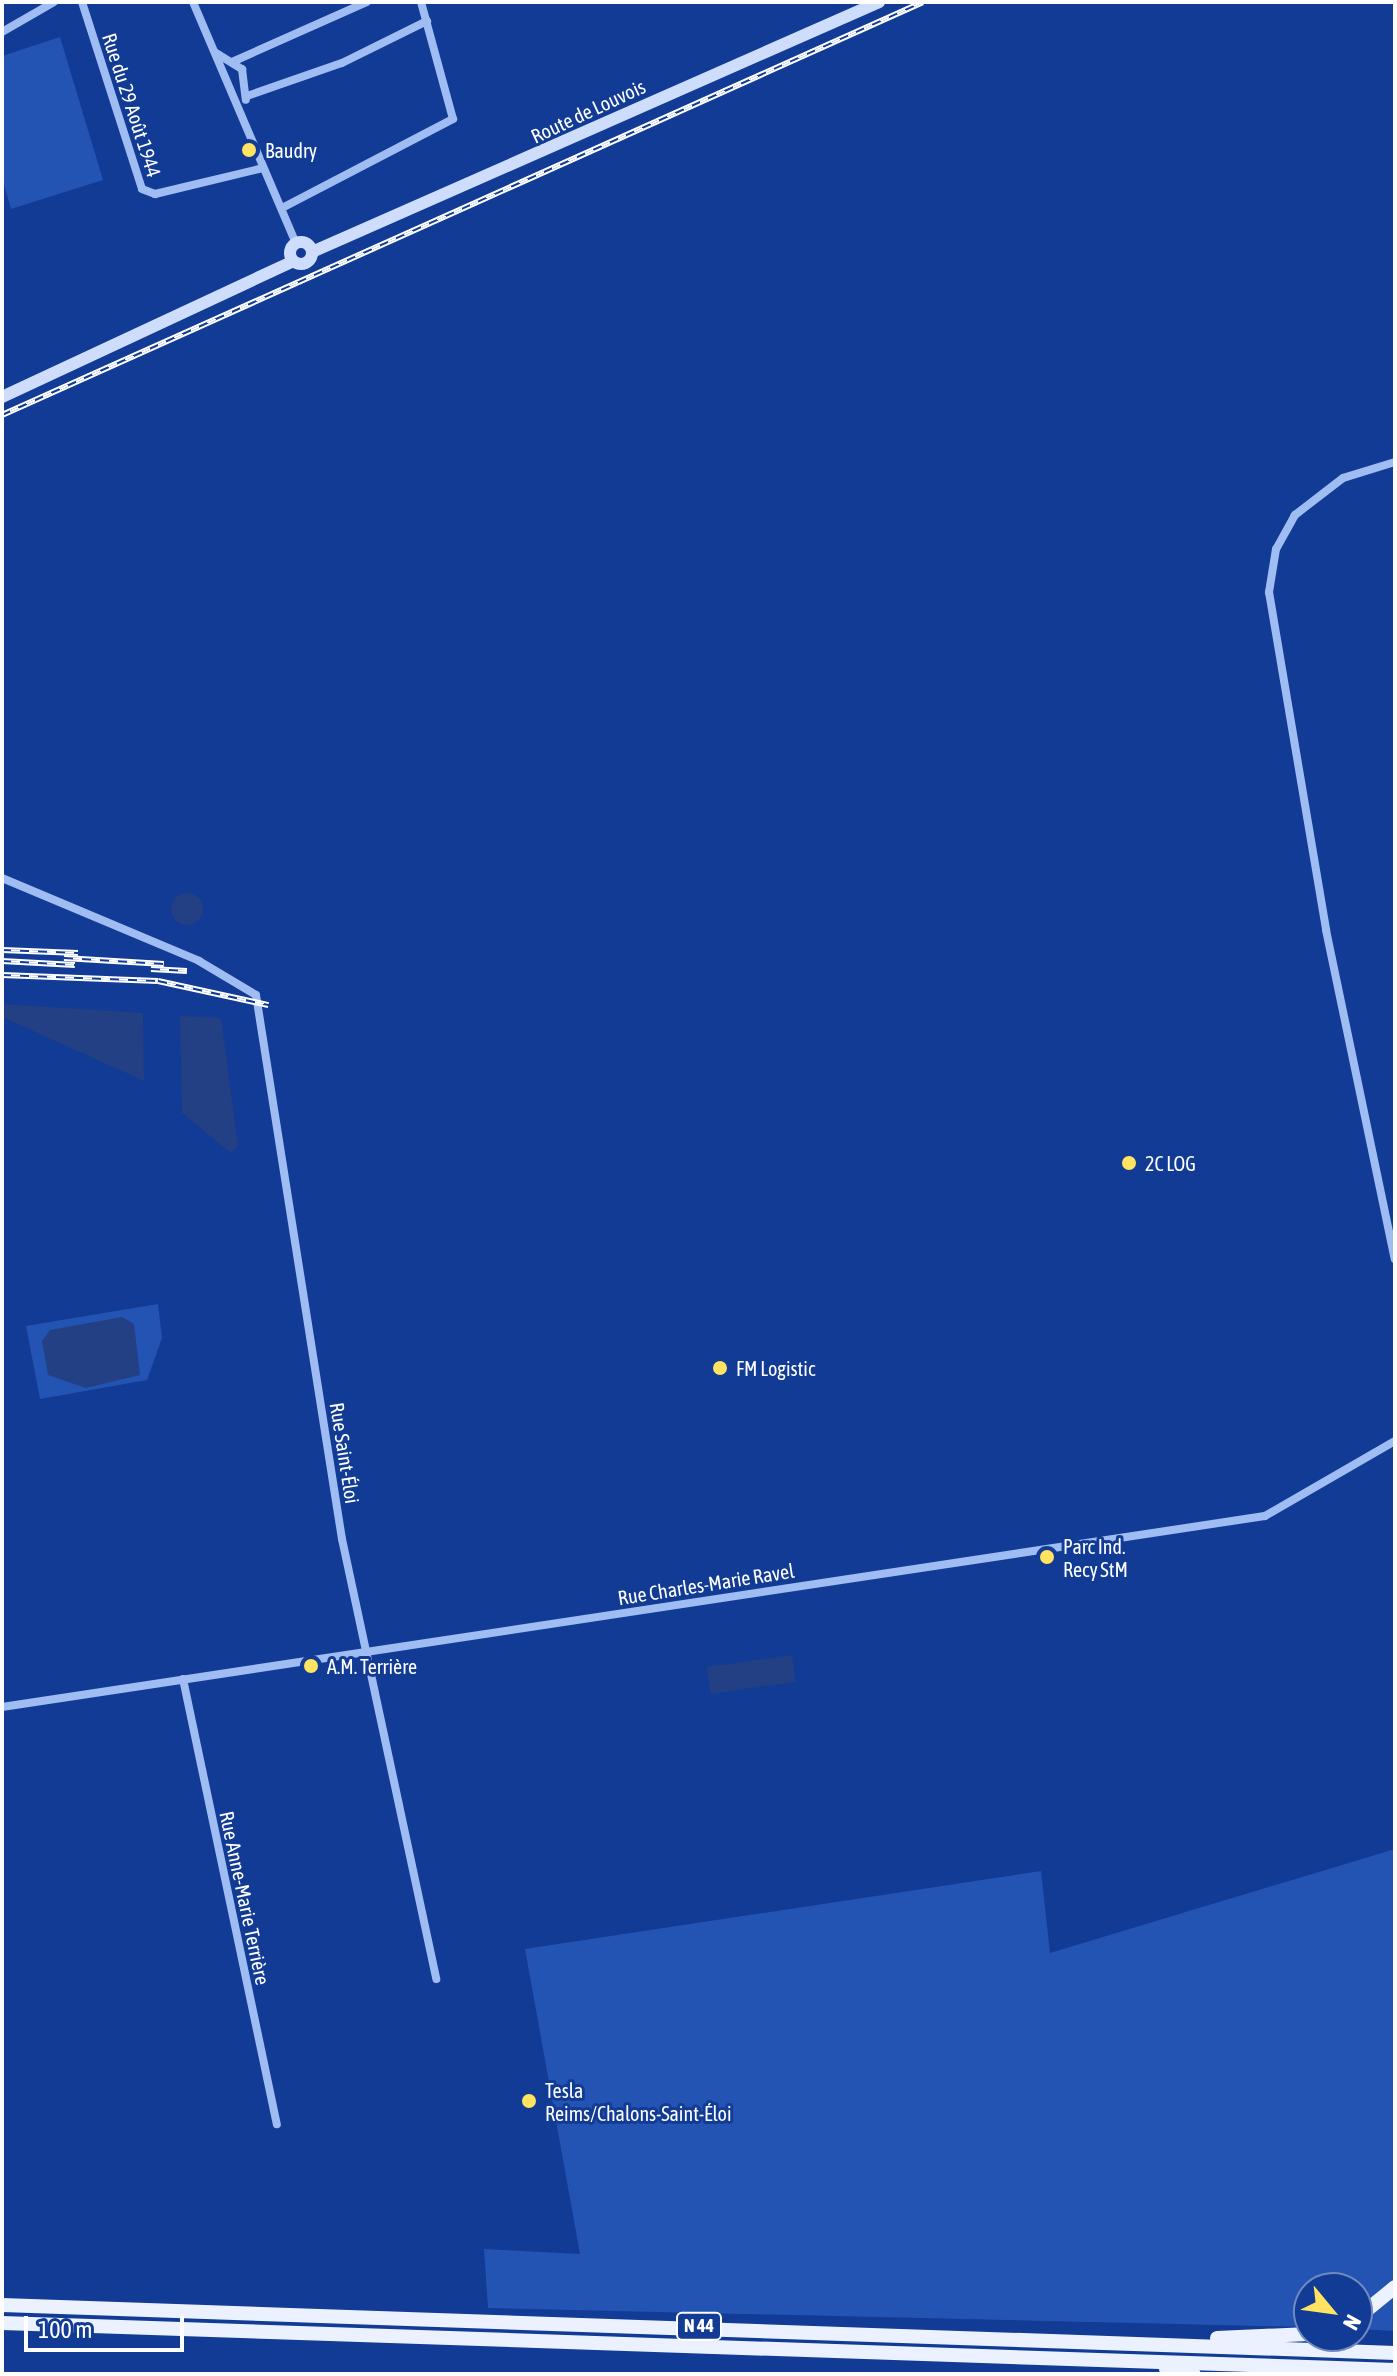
<!DOCTYPE html>
<meta charset="utf-8">
<style>
body{margin:0}
#map{position:relative;width:1397px;height:2376px;overflow:hidden;background:#113b94;font-family:"Asap Condensed",sans-serif}
div>[style]{position:absolute}
[style*='--x']{left:calc(var(--x)*1px);top:calc(var(--y)*1px);width:calc(var(--w)*1px);rotate:calc(var(--a)*1deg)}
.green>*{inset:0;background:#2354b3}
.water>*{inset:0;background:#224083;transform-origin:0 0}
.round{border-radius:50%}
.street>*{height:8px;margin:-4px;padding:0 4px;transform-origin:4px;border-radius:4px;background:#9fbcf3}
.secondary>*{height:12px;margin:-6px;padding:0 6px;transform-origin:6px;border-radius:6px;background:#cfddfd}
.secondary>.ring{margin:-6px;padding:0;box-sizing:content-box;background:none;border:12px solid #cfddfd;border-radius:50%}
.primary>*{height:14px;margin:-7px;padding:0 7px;transform-origin:7px;border-radius:7px;background:#ebf1ff}
.rail>*{height:6px;margin-top:-3px;transform-origin:0;background:repeating-linear-gradient(90deg,#113b94 0 9px,#fff 0 18px);box-sizing:border-box;border-block:2px solid #fff}
.dots>*{width:22px;height:22px;translate:-50% -50%;box-sizing:border-box;border:4px solid #113b94;border-radius:50%}
span{translate:-50% -50%;white-space:nowrap;text-align:center;line-height:1.15;-webkit-text-stroke:6px #113b94;paint-order:stroke}
.shield-label span{padding:2px 6px;background:#113b94;border:2px solid;border-radius:6px;-webkit-text-stroke-width:0}
.shield-label{font-size:18px;color:#fff;font-weight:700}
.street-label{font-size:20px;color:#fff}
.poi-label{font-size:20px;color:#fff}
.left{translate:0 -50%;text-align:left}
.frame{position:absolute;inset:0;border:4px solid #fff;pointer-events:none}
.north{position:absolute;left:1293px;top:2272px;width:80px;height:80px;box-sizing:border-box;background:#113b94;border:2px solid #7089bf;border-radius:50%;rotate:119deg;font-size:22px;font-weight:700;line-height:32px;text-align:center;color:#fff}
.north::after{content:'';display:block;margin:auto;width:28px;height:36px;background:#ffe361;clip-path:polygon(50% 0,100% 100%,50% 72%,0 100%)}
.scale{position:absolute;left:24px;top:2316px;width:160px;height:36px;box-sizing:border-box;border:4px solid #fff;border-top:0;padding-left:10px;font-size:24px;line-height:28px;white-space:nowrap;color:#fff;-webkit-text-stroke:6px #113b94;paint-order:stroke}
</style>
<div id="map">
<div class="green">
<div style="clip-path:polygon(60px 37px,103px 180px,11px 209px,2px 178px,2px 56px)"></div>
<div style="clip-path:polygon(158px 1304px,162px 1338px,147px 1380px,40px 1399px,26px 1326px)"></div>
<div style="clip-path:polygon(1395px 1849px,1395px 2331px,1357px 2329px,1357px 2288px,1309px 2288px,1309px 2327px,488px 2308px,484px 2249px,580px 2254px,525px 1949px,1041px 1871px,1050px 1953px)"></div>
</div>
<div class="water">
<div class="round" style="left:171px;top:893px;width:32px;height:32px"></div>
<div style="clip-path:polygon(2px 1004px,143px 1013px,144px 1081px,2px 1017px)"></div>
<div style="clip-path:polygon(180px 1016px,221px 1018px,238px 1146px,231px 1153px,182px 1113px)"></div>
<div style="clip-path:polygon(122px 1317px,134px 1324px,140px 1375px,86px 1388px,48px 1375px,42px 1341px,50px 1330px)"></div>
<div style="left:792px;top:1655px;width:27px;height:86px;rotate:82deg"></div>
</div>
<div class="street">
<div style="--x:82;--y:2;--w:196;--a:72.2"></div>
<div style="--x:142;--y:189;--w:14;--a:21"></div>
<div style="--x:155;--y:194;--w:111;--a:-13.5"></div>
<div style="--x:193;--y:2;--w:262;--a:66.9"></div>
<div style="--x:2;--y:32;--w:60;--a:-30"></div>
<div style="--x:216;--y:53;--w:31;--a:32"></div>
<div style="--x:242;--y:69;--w:31;--a:83"></div>
<div style="--x:232;--y:62;--w:148;--a:-24"></div>
<div style="--x:247;--y:96;--w:101;--a:-19.2"></div>
<div style="--x:342;--y:63;--w:95;--a:-26.3"></div>
<div style="--x:282;--y:208;--w:193;--a:-27.5"></div>
<div style="--x:453;--y:119;--w:121;--a:-105.3"></div>
<div style="--x:1395;--y:462;--w:54;--a:162.9"></div>
<div style="--x:1343;--y:478;--w:61;--a:142.4"></div>
<div style="--x:1295;--y:515;--w:39;--a:119"></div>
<div style="--x:1276;--y:549;--w:44;--a:99.2"></div>
<div style="--x:1269;--y:592;--w:343;--a:80.4"></div>
<div style="--x:1326;--y:930;--w:336;--a:78.2"></div>
<div style="--x:2;--y:878;--w:214;--a:22.8"></div>
<div style="--x:199;--y:961;--w:66;--a:30.8"></div>
<div style="--x:256;--y:995;--w:551;--a:81.02"></div>
<div style="--x:342;--y:1539;--w:450;--a:77.9"></div>
<div style="--x:183;--y:1679;--w:455;--a:78.1"></div>
<div style="--x:2;--y:1707;--w:1277;--a:-8.6"></div>
<div style="--x:1265;--y:1516;--w:150;--a:-30"></div>
</div>
<div class="secondary">
<div class="ring" style="left:290px;top:242px;width:10px;height:10px"></div>
<div style="--x:312;--y:252;--w:620;--a:-23.79"></div>
<div style="--x:2;--y:397;--w:321;--a:-25"></div>
</div>
<div class="primary">
<div style="--x:2;--y:2305;--w:1394;--a:1.97"></div>
<div style="--x:1357;--y:2318;--w:49;--a:-39.2"></div>
<div style="--x:2;--y:2323;--w:1394;--a:1.93"></div>
<div style="--x:1217;--y:2338;--w:92;--a:-2.5"></div>
<div style="--x:1166;--y:2369;--w:28;--a:10"></div>
</div>
<div class="rail">
<div style="--x:2;--y:415;--w:1009;--a:-24.15"></div>
<div style="--x:2;--y:950;--w:76;--a:2.3"></div>
<div style="--x:64;--y:958;--w:100;--a:3.4"></div>
<div style="--x:2;--y:961;--w:73;--a:3.1"></div>
<div style="--x:151;--y:969;--w:36;--a:3"></div>
<div style="--x:2;--y:975;--w:156;--a:2.2"></div>
<div style="--x:158;--y:981;--w:113;--a:12.3"></div>
</div>
<div class="dots">
<div style="left:249px;top:150px;background:#ffe361"></div>
<div style="left:1129px;top:1163px;background:#ffe361"></div>
<div style="left:720px;top:1368px;background:#ffe361"></div>
<div style="left:1047px;top:1557px;background:#ffe361"></div>
<div style="left:311px;top:1666px;background:#ffe361"></div>
<div style="left:529px;top:2101px;background:#ffe361"></div>
</div>
<div class="shield-label">
<span style="left:699px;top:2326px">N 44</span>
</div>
<div class="street-label">
<span style="left:132px;top:105px;rotate:72deg">Rue du 29 Août 1944</span>
<span style="left:588px;top:111px;rotate:-25deg">Route de Louvois</span>
<span style="left:345px;top:1453px;rotate:81deg">Rue Saint-Éloi</span>
<span style="left:706px;top:1584px;rotate:-9deg">Rue Charles-Marie Ravel</span>
<span style="left:245px;top:1898px;rotate:78deg">Rue Anne-Marie Terrière</span>
</div>
<div class="poi-label">
<span class="left" style="left:265px;top:150px">Baudry</span>
<span class="left" style="left:1145px;top:1163px">2C LOG</span>
<span class="left" style="left:736px;top:1368px">FM Logistic</span>
<span class="left" style="left:1063px;top:1558px">Parc Ind.<br>Recy StM</span>
<span class="left" style="left:327px;top:1666px">A.M. Terrière</span>
<span class="left" style="left:545px;top:2102px">Tesla<br>Reims/Chalons-Saint-Éloi</span>
</div>
<div class="frame"></div>
<div class="north">N</div>
<div class="scale">100 m</div>
</div>
